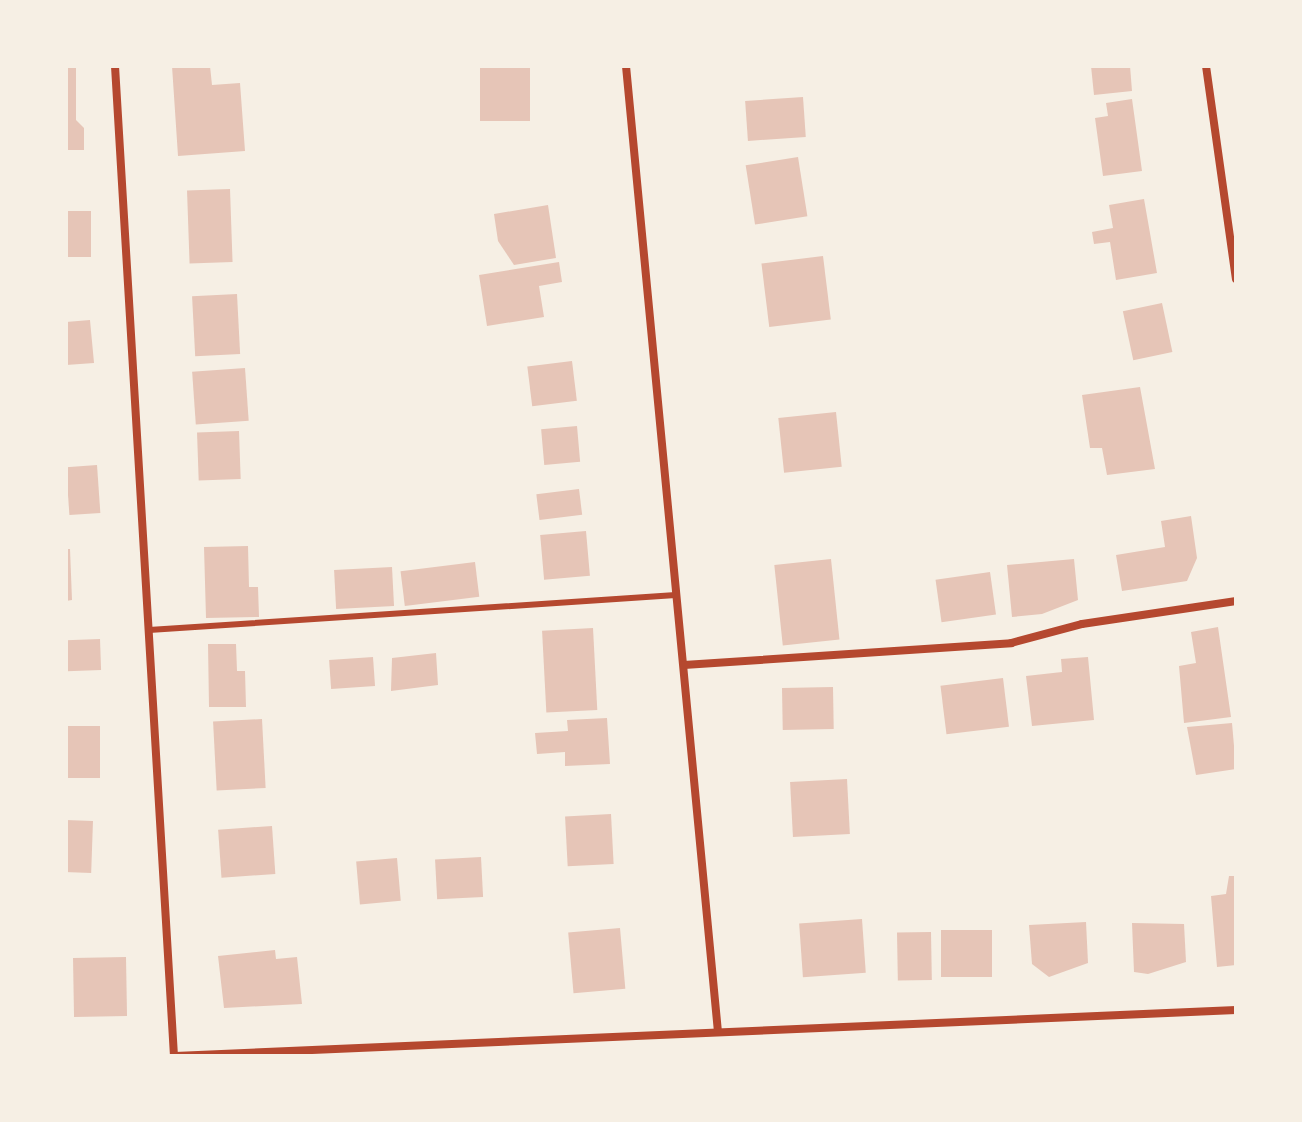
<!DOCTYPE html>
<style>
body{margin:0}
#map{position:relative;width:1302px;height:1122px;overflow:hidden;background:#f6efe4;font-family:Rubik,sans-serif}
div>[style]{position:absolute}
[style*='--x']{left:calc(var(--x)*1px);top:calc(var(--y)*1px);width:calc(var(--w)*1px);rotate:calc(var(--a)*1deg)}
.building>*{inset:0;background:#e6c5b7;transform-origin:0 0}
.service>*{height:6px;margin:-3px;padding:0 3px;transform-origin:3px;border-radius:3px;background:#b5482f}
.minor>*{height:8px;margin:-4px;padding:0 4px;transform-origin:4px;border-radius:4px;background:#b5482f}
span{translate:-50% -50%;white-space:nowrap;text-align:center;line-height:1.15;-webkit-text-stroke:8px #f6efe4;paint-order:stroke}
.frame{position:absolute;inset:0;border:68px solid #f6efe4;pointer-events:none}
</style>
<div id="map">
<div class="building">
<div style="clip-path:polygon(66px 66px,76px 66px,76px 120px,84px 128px,84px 150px,66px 150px)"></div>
<div style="clip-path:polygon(172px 66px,210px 66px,212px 85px,240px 83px,245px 151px,178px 156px)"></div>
<div style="left:480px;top:66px;width:50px;height:55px"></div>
<div style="clip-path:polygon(1091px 66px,1130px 66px,1132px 91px,1094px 95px)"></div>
<div style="left:803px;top:97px;width:40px;height:58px;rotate:86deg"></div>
<div style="clip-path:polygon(1132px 99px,1142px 171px,1103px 176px,1095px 118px,1108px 116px,1106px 103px)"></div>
<div style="left:798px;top:157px;width:60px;height:53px;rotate:81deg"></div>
<div style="left:230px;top:189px;width:73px;height:43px;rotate:88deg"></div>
<div style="clip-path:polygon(1144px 199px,1157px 273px,1116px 280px,1110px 242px,1094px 244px,1092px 232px,1113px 228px,1109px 205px)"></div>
<div style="clip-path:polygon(548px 205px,556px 258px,514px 265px,498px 241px,494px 214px)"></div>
<div style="left:66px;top:211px;width:25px;height:46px"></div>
<div style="left:823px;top:256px;width:64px;height:62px;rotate:83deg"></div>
<div style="clip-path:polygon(559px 262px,562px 282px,539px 286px,544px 317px,487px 326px,479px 275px)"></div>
<div style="left:237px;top:294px;width:60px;height:45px;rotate:87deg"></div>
<div style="left:1162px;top:303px;width:50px;height:40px;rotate:78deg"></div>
<div style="clip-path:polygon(90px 320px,94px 363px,66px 365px,66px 322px)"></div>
<div style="left:572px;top:361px;width:40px;height:45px;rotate:83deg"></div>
<div style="left:245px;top:368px;width:53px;height:53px;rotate:86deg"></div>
<div style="clip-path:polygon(1140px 387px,1155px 469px,1107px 475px,1102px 448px,1090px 448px,1082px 395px)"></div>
<div style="left:836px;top:412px;width:55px;height:58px;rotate:84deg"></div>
<div style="left:577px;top:426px;width:36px;height:36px;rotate:85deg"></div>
<div style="left:239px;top:431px;width:48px;height:42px;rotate:88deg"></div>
<div style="left:97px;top:465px;width:48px;height:31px;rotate:86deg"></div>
<div style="left:579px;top:489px;width:26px;height:43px;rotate:83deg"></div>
<div style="clip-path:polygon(1191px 516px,1197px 558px,1187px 581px,1122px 591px,1116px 555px,1165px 547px,1161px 521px)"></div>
<div style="left:586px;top:531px;width:45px;height:46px;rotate:85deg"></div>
<div style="clip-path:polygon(248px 546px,249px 587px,258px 587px,259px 617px,206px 618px,204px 547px)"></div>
<div style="clip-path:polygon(66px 549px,70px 549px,72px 600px,66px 601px)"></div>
<div style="left:831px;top:559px;width:81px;height:57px;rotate:84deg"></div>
<div style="clip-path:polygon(1074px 559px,1078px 600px,1042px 614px,1012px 617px,1007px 565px)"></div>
<div style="left:475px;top:562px;width:35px;height:75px;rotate:83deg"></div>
<div style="left:392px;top:567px;width:39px;height:58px;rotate:87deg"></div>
<div style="left:990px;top:572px;width:43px;height:55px;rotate:82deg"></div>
<div style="clip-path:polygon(1218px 627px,1231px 717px,1184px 723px,1179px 666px,1196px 663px,1191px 632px)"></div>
<div style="left:593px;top:628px;width:82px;height:51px;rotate:87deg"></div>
<div style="left:100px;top:639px;width:31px;height:34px;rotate:88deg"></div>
<div style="clip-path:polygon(208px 644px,236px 644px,237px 671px,245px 671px,246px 707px,209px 707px)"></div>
<div style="clip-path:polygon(436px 653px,438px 685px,391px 691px,392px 658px)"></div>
<div style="left:373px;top:657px;width:29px;height:44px;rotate:86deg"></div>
<div style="clip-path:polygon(1088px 657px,1094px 720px,1032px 726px,1026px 676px,1062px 672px,1061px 659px)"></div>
<div style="left:1003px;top:678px;width:49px;height:63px;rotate:83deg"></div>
<div style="left:833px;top:687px;width:42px;height:51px;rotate:89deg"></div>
<div style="clip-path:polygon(607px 718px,610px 764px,565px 766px,565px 752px,537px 754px,535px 733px,568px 731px,567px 720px)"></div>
<div style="left:262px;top:719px;width:69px;height:49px;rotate:87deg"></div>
<div style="clip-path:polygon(1232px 723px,1236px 769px,1196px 775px,1187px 727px)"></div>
<div style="left:66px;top:726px;width:34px;height:52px"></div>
<div style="left:847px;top:779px;width:55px;height:57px;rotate:87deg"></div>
<div style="left:611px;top:814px;width:50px;height:46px;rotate:87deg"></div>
<div style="left:66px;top:820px;width:27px;height:52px;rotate:2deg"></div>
<div style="left:272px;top:826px;width:48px;height:54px;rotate:86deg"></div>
<div style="left:481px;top:857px;width:40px;height:46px;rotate:87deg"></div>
<div style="left:397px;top:858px;width:43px;height:41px;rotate:85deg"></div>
<div style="clip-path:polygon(1229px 876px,1236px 876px,1236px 965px,1217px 967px,1211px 896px,1226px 894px)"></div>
<div style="left:862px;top:919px;width:54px;height:63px;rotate:86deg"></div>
<div style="clip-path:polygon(1086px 922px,1088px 963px,1049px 977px,1032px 964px,1029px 925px)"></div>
<div style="clip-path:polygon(1132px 923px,1184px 924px,1186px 962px,1148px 974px,1134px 972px)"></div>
<div style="left:620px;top:928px;width:61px;height:52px;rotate:85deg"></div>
<div style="left:992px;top:930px;width:47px;height:51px;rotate:90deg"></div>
<div style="left:931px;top:932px;width:48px;height:34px;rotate:89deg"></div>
<div style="clip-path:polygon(275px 950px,276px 959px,297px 957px,302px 1004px,224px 1008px,218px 956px)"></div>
<div style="left:126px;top:957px;width:59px;height:53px;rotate:89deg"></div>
</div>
<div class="service">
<div style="--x:149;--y:630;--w:528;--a:-3.8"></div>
</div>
<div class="minor">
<div style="--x:115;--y:66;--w:992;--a:86.59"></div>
<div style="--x:626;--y:66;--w:970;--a:84.56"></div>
<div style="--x:1206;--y:66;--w:215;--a:82"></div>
<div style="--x:684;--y:665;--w:328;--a:-3.8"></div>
<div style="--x:1011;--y:643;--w:73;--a:-15"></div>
<div style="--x:1082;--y:624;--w:156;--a:-8.5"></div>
<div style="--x:175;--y:1056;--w:1062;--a:-2.48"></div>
</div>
<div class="frame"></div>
</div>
